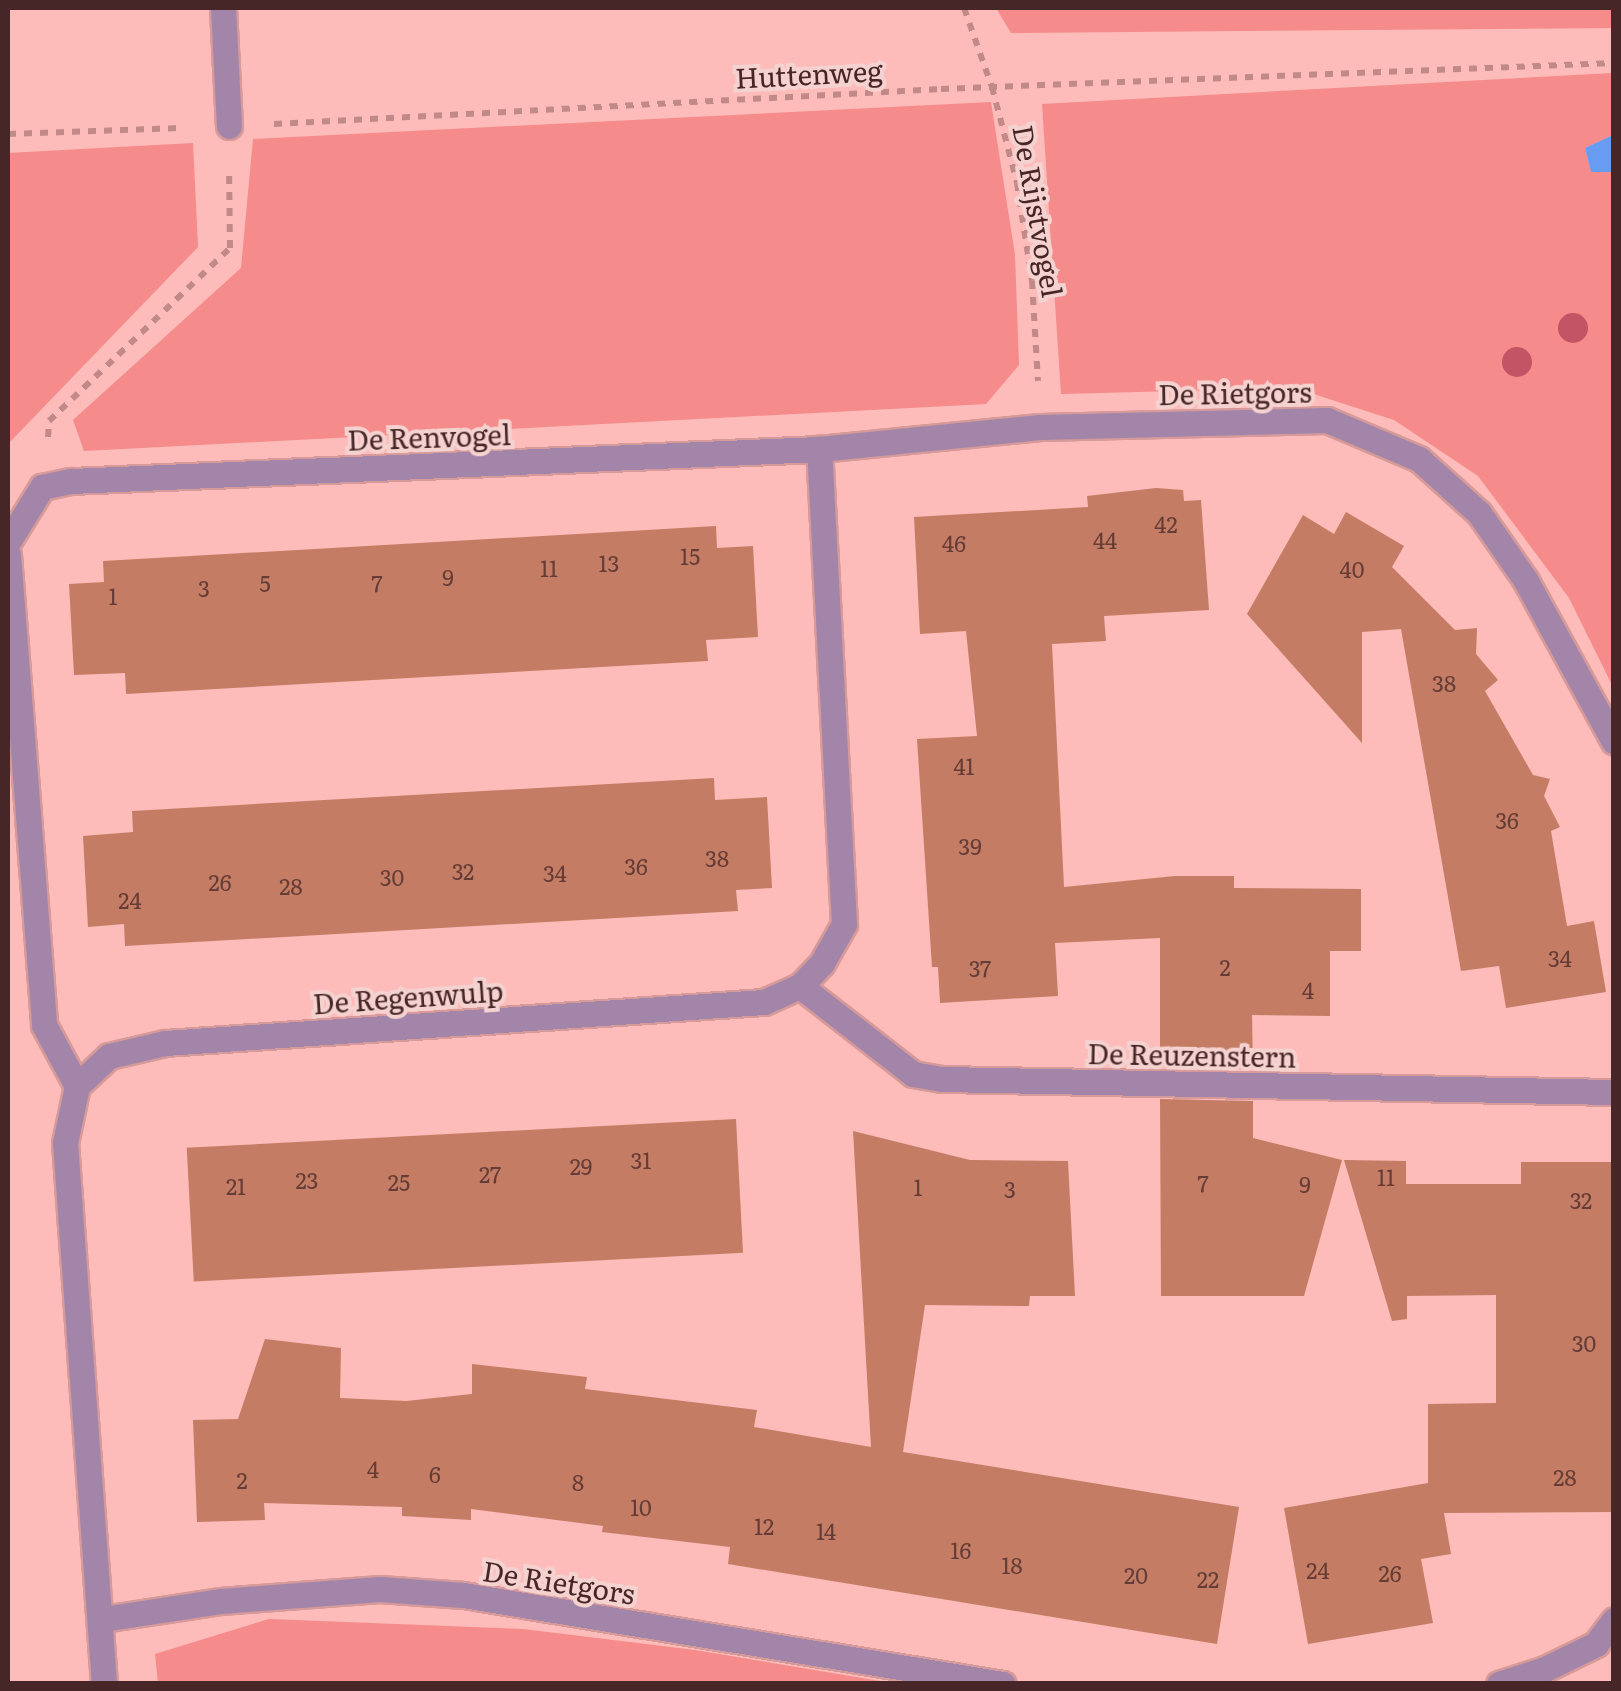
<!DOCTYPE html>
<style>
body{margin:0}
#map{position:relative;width:1621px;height:1691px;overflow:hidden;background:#fdbbb9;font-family:Literata,serif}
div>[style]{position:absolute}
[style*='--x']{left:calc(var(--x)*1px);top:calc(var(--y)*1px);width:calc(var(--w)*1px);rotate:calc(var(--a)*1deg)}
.green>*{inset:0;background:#f58b8b}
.water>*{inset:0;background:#689bf2}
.building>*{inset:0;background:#c47d64;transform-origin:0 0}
.path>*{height:6px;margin-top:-3px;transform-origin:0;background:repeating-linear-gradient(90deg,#c18a89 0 8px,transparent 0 16px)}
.roads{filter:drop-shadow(2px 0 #d59a99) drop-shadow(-2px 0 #d59a99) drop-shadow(0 2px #d59a99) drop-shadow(0 -2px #d59a99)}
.minor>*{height:25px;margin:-12.5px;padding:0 12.5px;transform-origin:12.5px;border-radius:12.5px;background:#a385a9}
.trees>*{width:30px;height:30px;margin:-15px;border-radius:50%;background:#c35465}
span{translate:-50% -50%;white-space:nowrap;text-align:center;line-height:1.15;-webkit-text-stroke:8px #f4d2d0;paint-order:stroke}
.number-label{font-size:22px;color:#663c36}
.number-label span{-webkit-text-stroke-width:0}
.street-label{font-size:28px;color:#462626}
.frame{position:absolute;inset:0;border:10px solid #462626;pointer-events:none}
</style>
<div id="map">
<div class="green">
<div style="clip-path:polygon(996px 8px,1613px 8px,1614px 28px,1011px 33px)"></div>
<div style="clip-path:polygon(1613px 73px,1613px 135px,1585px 148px,1591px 172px,1613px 172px,1613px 687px,1569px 598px,1478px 476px,1394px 420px,1295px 388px,1061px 394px,1042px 104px)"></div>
<div style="clip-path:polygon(991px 102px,1015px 255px,1019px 365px,986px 404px,84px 451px,73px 420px,241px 268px,253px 139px)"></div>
<div style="clip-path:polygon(193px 143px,198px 247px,8px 444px,8px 153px)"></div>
<div style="clip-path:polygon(269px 1619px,523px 1629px,695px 1650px,892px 1683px,158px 1683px,155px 1654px)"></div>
</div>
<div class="water">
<div style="clip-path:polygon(1613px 135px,1613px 172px,1591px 172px,1585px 148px)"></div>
</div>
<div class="building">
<div style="clip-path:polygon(1156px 488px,1183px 490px,1184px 501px,1201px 500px,1209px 610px,1104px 616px,1106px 641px,1052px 644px,1064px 887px,1175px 876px,1234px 876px,1234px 888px,1361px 889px,1361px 951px,1330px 951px,1330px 1016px,1252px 1015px,1253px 1069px,1160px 1067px,1160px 938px,1055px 943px,1058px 996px,940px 1003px,938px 967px,932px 967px,917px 739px,977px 736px,966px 631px,920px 634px,914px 517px,1088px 507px,1087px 496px)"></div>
<div style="clip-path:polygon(1346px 512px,1404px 546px,1392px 567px,1455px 630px,1477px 628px,1476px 654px,1498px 680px,1485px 691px,1533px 775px,1550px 779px,1544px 796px,1560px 827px,1551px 831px,1567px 926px,1594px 921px,1606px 992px,1506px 1008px,1499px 966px,1461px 971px,1401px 629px,1362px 632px,1362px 743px,1247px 614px,1303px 515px,1334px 534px)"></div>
<div style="clip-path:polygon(716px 526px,717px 548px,753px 546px,758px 637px,706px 640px,708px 661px,126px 694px,125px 673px,74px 675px,69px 584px,104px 582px,103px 561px)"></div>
<div style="clip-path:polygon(714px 778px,715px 800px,767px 797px,772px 888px,736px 890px,738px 911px,125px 946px,124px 924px,88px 927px,83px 836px,133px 832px,132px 811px)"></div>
<div style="clip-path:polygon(1160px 1099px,1253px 1101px,1253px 1138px,1342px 1160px,1304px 1296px,1161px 1296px)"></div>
<div style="left:736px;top:1119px;width:134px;height:550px;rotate:87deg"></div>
<div style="clip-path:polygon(853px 1131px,970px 1160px,1068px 1161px,1075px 1296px,1030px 1296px,1029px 1306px,925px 1305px,903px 1452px,1239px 1507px,1217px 1644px,728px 1564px,730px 1547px,602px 1532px,603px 1526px,471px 1509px,471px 1520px,402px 1516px,402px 1507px,264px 1503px,265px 1520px,197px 1522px,193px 1420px,238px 1419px,265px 1339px,341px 1348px,340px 1398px,406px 1401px,472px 1394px,472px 1364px,587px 1377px,585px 1389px,757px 1410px,754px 1427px,871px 1447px)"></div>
<div style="clip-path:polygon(1344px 1160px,1406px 1161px,1406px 1184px,1521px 1184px,1521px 1162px,1614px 1162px,1612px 1512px,1444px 1513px,1451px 1554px,1421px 1559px,1433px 1623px,1308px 1644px,1284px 1508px,1428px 1483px,1428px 1404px,1496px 1403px,1496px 1295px,1407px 1296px,1407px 1319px,1392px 1321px)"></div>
</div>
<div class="path">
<div style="--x:964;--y:8;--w:84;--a:70.5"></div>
<div style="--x:992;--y:87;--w:99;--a:75.4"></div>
<div style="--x:1017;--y:183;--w:99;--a:81.3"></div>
<div style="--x:1032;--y:281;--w:100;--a:86.6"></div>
<div style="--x:274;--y:124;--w:668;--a:-3"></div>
<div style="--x:941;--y:89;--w:674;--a:-2.21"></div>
<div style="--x:8;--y:134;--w:173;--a:-2"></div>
<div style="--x:48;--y:437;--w:16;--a:-86"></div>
<div style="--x:49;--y:421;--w:250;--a:-43.7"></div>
<div style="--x:230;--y:248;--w:77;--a:-90.7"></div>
</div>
<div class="roads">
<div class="minor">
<div style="--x:223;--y:8;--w:118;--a:87.1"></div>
<div style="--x:8;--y:542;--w:65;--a:-58.3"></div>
<div style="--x:42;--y:487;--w:30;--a:-12"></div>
<div style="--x:71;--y:481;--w:749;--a:-2.45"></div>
<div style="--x:819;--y:449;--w:222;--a:-5.7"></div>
<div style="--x:1040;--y:427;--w:287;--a:-1.4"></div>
<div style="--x:1327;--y:420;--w:100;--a:23"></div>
<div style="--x:1419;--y:459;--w:81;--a:42"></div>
<div style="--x:1479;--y:513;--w:83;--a:55.3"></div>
<div style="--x:1526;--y:581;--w:183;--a:61.3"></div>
<div style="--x:8;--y:555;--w:471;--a:85.6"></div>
<div style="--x:44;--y:1025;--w:69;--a:61.6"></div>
<div style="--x:800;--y:986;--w:143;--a:37.9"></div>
<div style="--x:913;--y:1074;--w:29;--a:10"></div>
<div style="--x:942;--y:1079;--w:672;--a:1.11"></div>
<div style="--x:103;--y:1619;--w:118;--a:-8.7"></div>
<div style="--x:220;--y:1601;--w:160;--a:-4.3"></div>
<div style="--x:380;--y:1589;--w:83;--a:4.1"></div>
<div style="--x:463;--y:1595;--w:547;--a:9.36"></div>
<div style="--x:104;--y:1684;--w:542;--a:-94.12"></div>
<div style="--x:65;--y:1143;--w:58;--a:-78.1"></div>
<div style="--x:77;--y:1086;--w:44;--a:-43.2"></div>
<div style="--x:109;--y:1056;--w:57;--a:-13.1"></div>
<div style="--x:165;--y:1043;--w:600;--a:-3.92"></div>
<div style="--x:764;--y:1002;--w:39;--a:-24"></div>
<div style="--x:800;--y:986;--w:32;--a:-46"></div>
<div style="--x:822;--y:963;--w:45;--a:-60.6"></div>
<div style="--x:844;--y:924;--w:476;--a:-93"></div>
<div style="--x:1499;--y:1684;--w:48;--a:-18.1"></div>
<div style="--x:1545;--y:1669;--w:57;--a:-26.1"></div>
<div style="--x:1596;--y:1644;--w:30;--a:-53"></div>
</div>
</div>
<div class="trees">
<div style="left:1573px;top:328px"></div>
<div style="left:1517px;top:362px"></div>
</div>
<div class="number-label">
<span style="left:1166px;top:524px">42</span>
<span style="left:1105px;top:540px">44</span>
<span style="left:954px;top:543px">46</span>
<span style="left:690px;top:556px">15</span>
<span style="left:609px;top:563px">13</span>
<span style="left:549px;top:568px">11</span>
<span style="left:1352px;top:569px">40</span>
<span style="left:448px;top:577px">9</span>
<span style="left:265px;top:583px">5</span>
<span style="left:377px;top:583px">7</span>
<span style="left:204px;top:588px">3</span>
<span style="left:113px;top:596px">1</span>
<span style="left:1444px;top:683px">38</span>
<span style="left:964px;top:766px">41</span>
<span style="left:1507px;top:820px">36</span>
<span style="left:970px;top:846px">39</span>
<span style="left:717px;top:858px">38</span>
<span style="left:636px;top:866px">36</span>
<span style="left:463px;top:871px">32</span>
<span style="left:555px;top:873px">34</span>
<span style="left:392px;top:877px">30</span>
<span style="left:220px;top:882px">26</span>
<span style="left:291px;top:886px">28</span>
<span style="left:130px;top:900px">24</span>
<span style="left:1560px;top:958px">34</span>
<span style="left:1225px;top:967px">2</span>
<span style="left:980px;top:968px">37</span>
<span style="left:1308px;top:990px">4</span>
<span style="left:641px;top:1160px">31</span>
<span style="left:581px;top:1166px">29</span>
<span style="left:490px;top:1174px">27</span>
<span style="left:1386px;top:1177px">11</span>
<span style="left:307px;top:1180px">23</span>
<span style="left:399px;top:1182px">25</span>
<span style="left:1203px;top:1183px">7</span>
<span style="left:1305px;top:1184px">9</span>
<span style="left:236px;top:1186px">21</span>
<span style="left:918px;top:1187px">1</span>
<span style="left:1010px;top:1189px">3</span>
<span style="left:1581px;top:1200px">32</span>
<span style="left:1584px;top:1343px">30</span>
<span style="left:373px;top:1469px">4</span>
<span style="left:435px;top:1474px">6</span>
<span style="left:1565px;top:1477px">28</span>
<span style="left:242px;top:1480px">2</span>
<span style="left:578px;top:1482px">8</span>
<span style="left:641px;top:1507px">10</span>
<span style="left:764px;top:1526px">12</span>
<span style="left:826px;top:1531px">14</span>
<span style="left:961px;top:1550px">16</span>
<span style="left:1012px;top:1565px">18</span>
<span style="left:1318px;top:1570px">24</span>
<span style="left:1390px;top:1573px">26</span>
<span style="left:1136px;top:1575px">20</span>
<span style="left:1208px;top:1579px">22</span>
</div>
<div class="street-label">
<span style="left:809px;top:73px;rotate:-3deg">Huttenweg</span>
<span style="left:1039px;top:211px;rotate:80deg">De Rijstvogel</span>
<span style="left:1235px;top:392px;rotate:-1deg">De Rietgors</span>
<span style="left:429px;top:436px;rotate:-2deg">De Renvogel</span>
<span style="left:408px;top:996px;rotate:-4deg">De Regenwulp</span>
<span style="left:1192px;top:1054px;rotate:1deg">De Reuzenstern</span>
<span style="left:559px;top:1581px;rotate:9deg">De Rietgors</span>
</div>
<div class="frame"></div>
</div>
